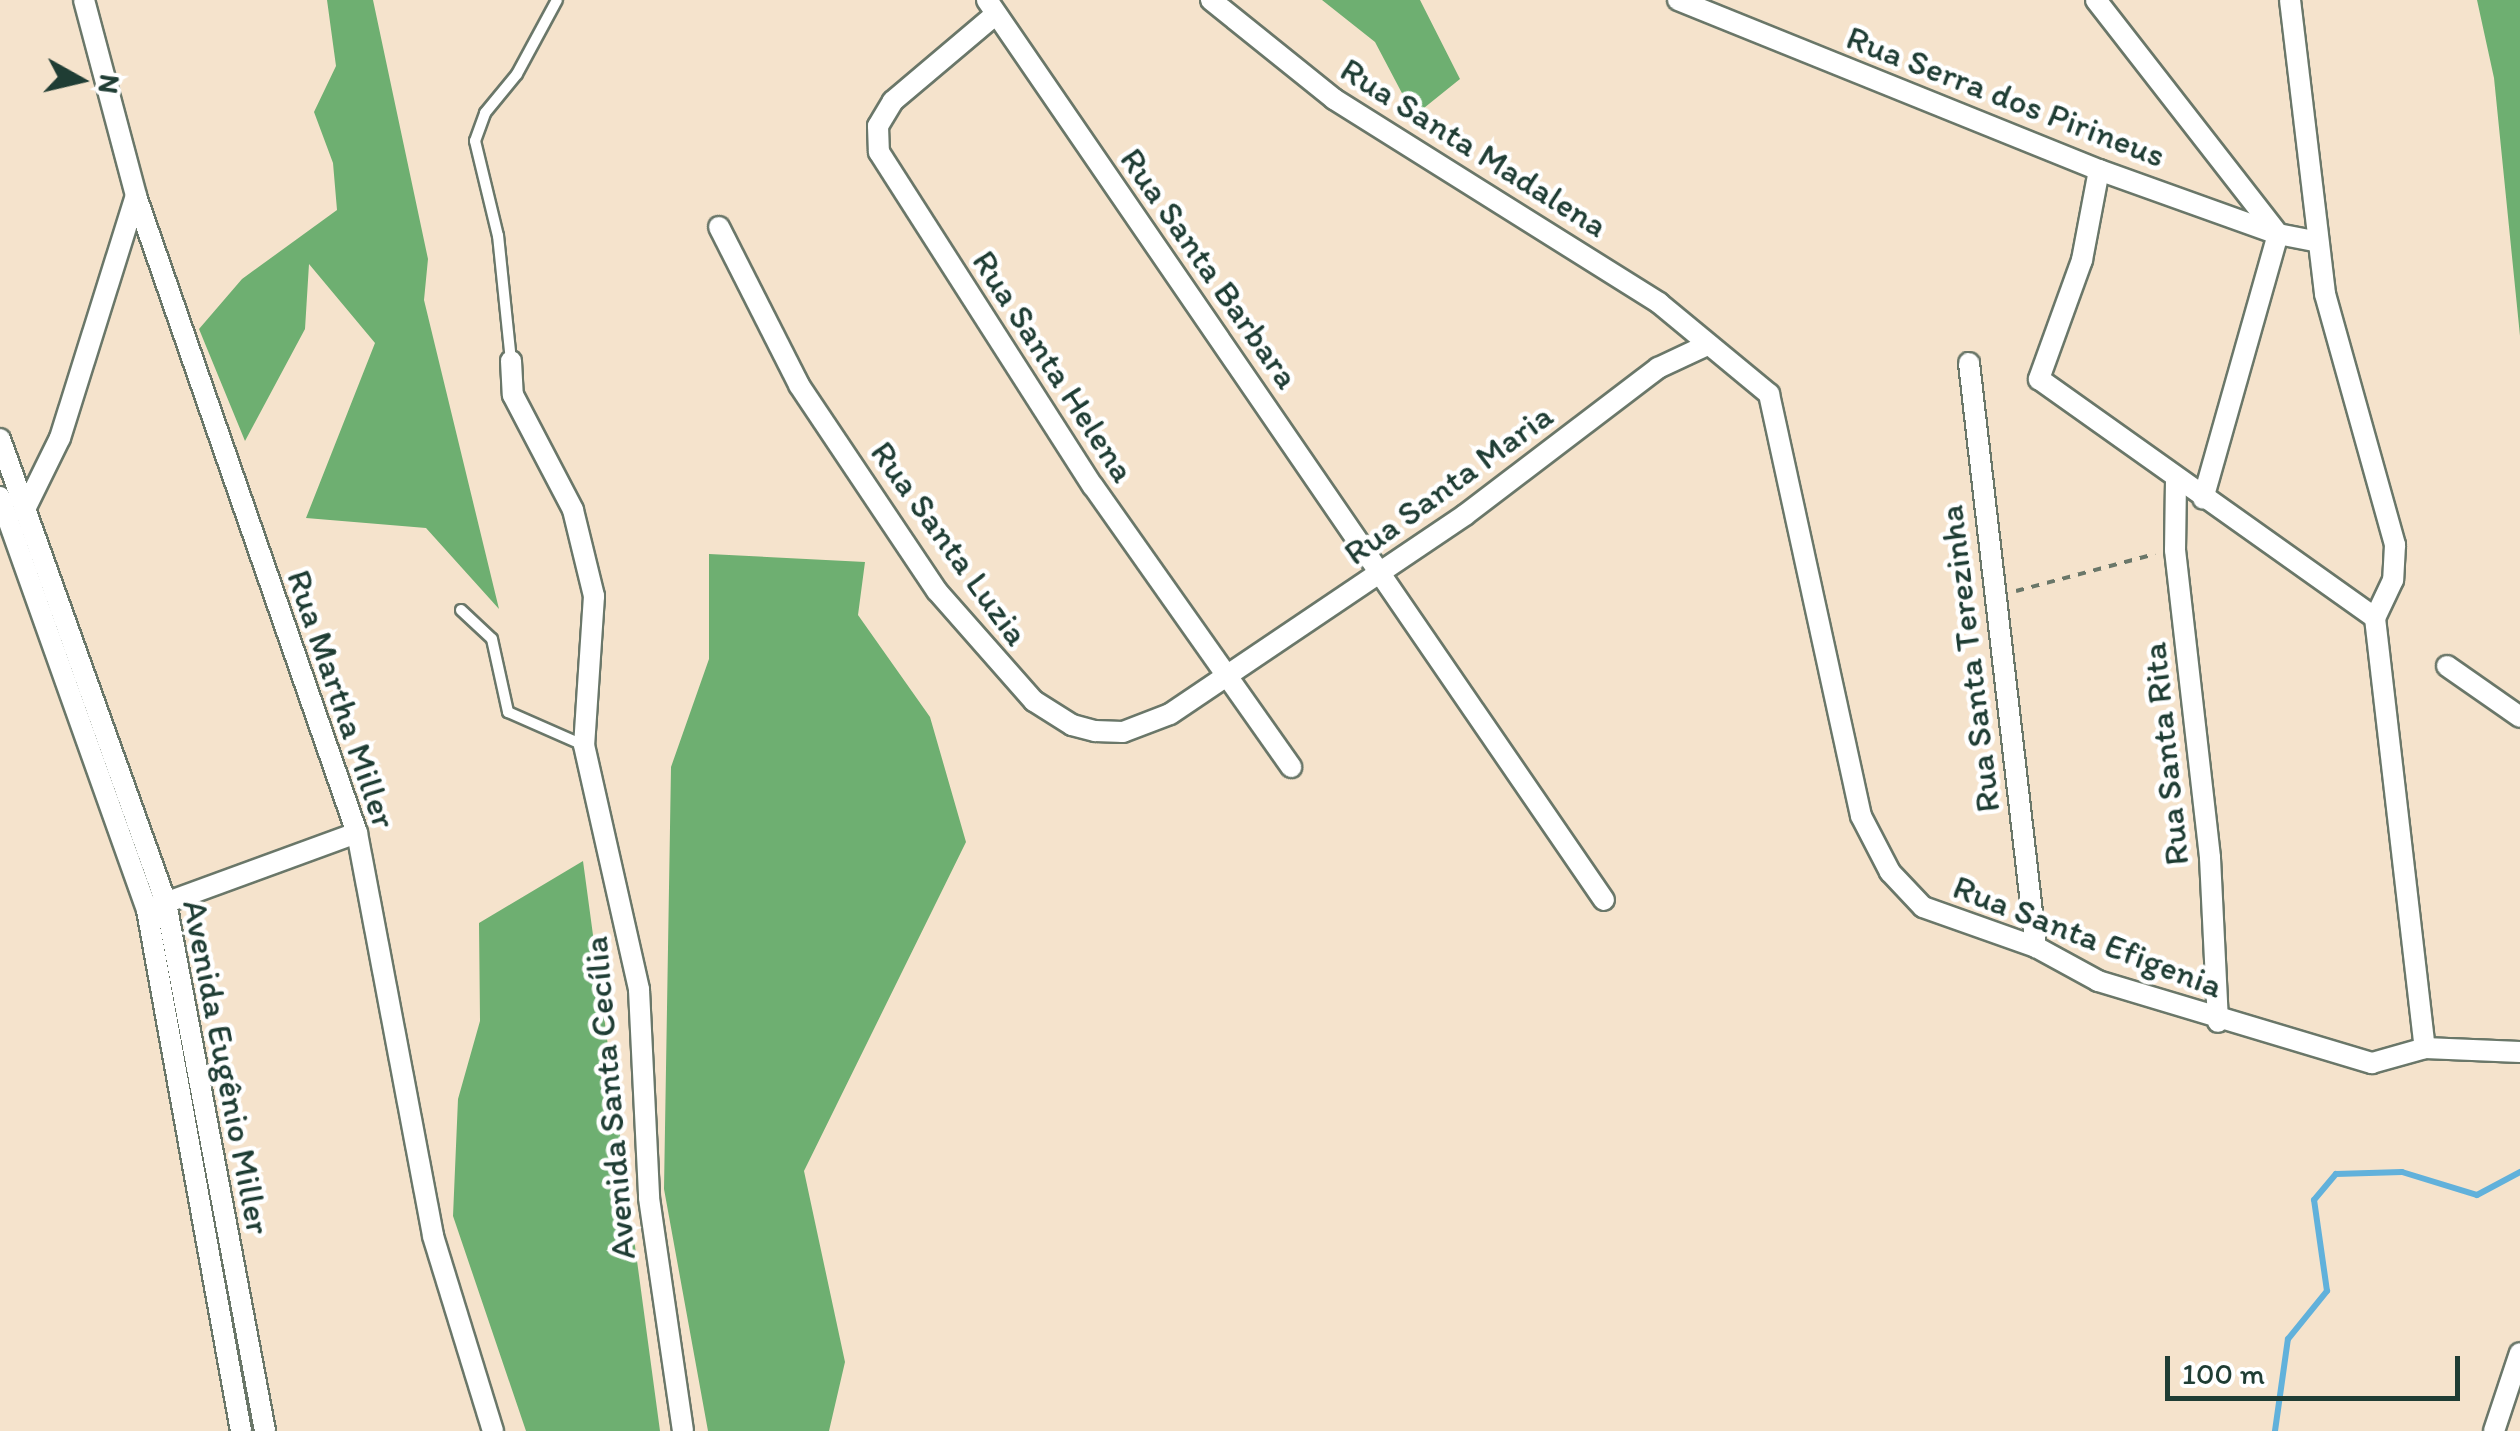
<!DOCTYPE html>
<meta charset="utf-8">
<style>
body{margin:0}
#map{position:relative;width:2520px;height:1431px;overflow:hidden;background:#f5e3cc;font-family:Itim,sans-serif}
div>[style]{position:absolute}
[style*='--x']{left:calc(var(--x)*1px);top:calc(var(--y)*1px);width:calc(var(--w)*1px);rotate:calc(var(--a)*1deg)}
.forest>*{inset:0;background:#6eaf71}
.stream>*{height:6px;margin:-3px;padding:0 3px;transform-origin:3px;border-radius:3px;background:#61b1db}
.path>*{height:4px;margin-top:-2px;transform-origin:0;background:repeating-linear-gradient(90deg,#6a7769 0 8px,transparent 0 16px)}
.roads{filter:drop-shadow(2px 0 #6a7769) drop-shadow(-2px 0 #6a7769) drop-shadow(0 2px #6a7769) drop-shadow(0 -2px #6a7769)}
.lane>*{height:10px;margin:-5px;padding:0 5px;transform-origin:5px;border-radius:5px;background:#fff}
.street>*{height:20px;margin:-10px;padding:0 10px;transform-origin:10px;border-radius:10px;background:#fff}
span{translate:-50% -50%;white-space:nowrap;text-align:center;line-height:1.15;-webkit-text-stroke:9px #fff;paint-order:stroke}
.street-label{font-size:35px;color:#1f3d34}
.north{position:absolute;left:30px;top:30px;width:100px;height:100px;-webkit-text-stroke:8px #fff;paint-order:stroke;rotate:98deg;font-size:28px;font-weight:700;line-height:40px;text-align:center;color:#1f3d34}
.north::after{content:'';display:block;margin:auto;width:35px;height:45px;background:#1f3d34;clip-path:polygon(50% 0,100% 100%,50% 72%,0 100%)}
.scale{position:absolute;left:2165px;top:1356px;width:295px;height:45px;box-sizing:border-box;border:5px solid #1f3d34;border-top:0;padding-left:12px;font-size:30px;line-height:35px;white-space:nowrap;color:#1f3d34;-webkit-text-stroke:8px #fff;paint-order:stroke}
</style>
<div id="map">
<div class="forest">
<div style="clip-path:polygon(327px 0,373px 0,428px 259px,424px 300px,499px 609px,426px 528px,306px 518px,375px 343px,309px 264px,305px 329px,245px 441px,199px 329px,242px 279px,337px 210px,333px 163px,314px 112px,336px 66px)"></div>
<div style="clip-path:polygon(1322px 0,1420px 0,1460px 79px,1414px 116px,1375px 42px)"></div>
<div style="clip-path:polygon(2477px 0,2520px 0,2520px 336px,2494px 78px)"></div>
<div style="clip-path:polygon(709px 554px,865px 562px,858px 615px,930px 717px,966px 842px,804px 1171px,845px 1362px,829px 1431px,708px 1431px,664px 1189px,671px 767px,709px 659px)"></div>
<div style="clip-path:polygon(583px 861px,660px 1431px,526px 1431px,453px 1216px,458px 1099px,480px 1021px,479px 923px)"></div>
</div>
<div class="stream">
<div style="--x:2275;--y:1431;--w:93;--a:-82"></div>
<div style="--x:2288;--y:1339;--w:62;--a:-50.9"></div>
<div style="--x:2327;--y:1291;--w:92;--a:-98.1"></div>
<div style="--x:2314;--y:1200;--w:34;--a:-50"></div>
<div style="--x:2336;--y:1174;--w:66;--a:-1.7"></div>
<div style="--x:2402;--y:1172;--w:78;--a:17"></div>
<div style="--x:2477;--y:1195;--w:49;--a:-28.1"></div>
</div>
<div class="path">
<div style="--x:2016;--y:591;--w:144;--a:-14.9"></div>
</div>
<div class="roads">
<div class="lane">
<div style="--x:511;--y:361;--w:126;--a:-95.9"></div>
<div style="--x:498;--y:236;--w:98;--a:-103.6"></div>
<div style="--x:475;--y:141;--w:30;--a:-70"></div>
<div style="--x:485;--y:113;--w:50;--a:-50.6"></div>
<div style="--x:517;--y:74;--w:84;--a:-61.6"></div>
<div style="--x:461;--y:610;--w:42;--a:43.1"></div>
<div style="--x:492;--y:639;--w:75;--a:77.6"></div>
<div style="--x:508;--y:712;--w:82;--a:23.7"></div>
</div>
<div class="street">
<div style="--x:84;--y:0;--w:203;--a:75.1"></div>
<div style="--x:136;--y:196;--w:674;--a:70.87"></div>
<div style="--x:357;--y:833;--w:410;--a:79.3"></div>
<div style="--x:433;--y:1236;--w:204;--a:72.9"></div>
<div style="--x:987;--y:0;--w:1091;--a:55.57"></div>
<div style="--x:1211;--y:0;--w:158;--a:38.8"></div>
<div style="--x:1334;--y:99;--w:384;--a:32.1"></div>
<div style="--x:1659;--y:303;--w:143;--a:39.6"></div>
<div style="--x:1769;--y:394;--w:432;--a:77.7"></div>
<div style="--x:1861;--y:816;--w:63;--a:62.6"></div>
<div style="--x:1890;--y:872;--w:48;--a:46.7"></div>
<div style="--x:1923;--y:907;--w:120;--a:19.5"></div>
<div style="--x:2036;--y:947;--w:71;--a:28.7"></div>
<div style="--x:2098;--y:981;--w:286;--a:16.7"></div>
<div style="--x:2372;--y:1063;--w:55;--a:-15.8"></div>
<div style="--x:2425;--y:1048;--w:95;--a:2.4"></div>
<div style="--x:1678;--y:0;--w:454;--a:22"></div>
<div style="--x:2099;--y:170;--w:190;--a:19.7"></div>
<div style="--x:2278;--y:234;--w:38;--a:11"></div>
<div style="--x:2096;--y:0;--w:296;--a:52.1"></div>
<div style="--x:2278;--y:234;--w:275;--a:105.8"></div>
<div style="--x:2290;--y:0;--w:296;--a:83.2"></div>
<div style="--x:2325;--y:294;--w:261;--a:74.4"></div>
<div style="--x:2395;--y:545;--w:35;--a:93"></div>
<div style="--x:2393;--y:580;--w:42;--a:115.3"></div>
<div style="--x:996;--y:14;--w:135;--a:139.8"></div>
<div style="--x:893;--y:101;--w:29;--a:121"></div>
<div style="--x:878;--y:126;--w:26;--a:88"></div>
<div style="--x:879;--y:152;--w:397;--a:57.4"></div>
<div style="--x:1093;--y:486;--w:344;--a:54.8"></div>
<div style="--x:2099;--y:170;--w:92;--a:100.7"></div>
<div style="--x:2082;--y:260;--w:127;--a:109.9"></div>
<div style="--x:2039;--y:379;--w:412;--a:35.4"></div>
<div style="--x:719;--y:227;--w:177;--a:63.1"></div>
<div style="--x:799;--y:385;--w:248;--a:56.2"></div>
<div style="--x:937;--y:591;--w:147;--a:48.6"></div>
<div style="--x:1034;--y:701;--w:45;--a:32.3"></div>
<div style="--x:1072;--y:725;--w:24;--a:15"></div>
<div style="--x:1095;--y:731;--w:28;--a:2"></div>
<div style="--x:1123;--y:732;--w:50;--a:-21"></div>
<div style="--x:1170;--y:714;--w:356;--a:-34"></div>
<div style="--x:1465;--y:515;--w:243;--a:-37.3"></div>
<div style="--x:1658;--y:368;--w:54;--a:-25.1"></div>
<div style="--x:511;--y:361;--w:34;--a:87"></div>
<div style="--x:513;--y:395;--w:130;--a:62.4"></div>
<div style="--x:573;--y:510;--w:89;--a:76.3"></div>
<div style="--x:594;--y:596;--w:149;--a:93.8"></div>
<div style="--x:584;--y:745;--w:251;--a:77.3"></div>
<div style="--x:639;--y:990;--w:208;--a:87.2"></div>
<div style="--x:649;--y:1198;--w:235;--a:81.7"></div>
<div style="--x:1969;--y:363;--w:588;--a:83.46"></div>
<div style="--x:0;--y:439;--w:493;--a:70.3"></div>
<div style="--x:166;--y:903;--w:537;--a:79.38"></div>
<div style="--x:2176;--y:480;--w:70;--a:90.8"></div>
<div style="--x:2175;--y:550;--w:310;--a:83.5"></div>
<div style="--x:2210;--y:858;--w:164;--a:87.2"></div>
<div style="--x:0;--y:497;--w:438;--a:70.4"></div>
<div style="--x:147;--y:910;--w:529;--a:79.77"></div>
<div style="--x:26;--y:507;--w:77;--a:-63.8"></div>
<div style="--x:60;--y:438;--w:254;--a:-72.6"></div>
<div style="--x:2375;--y:618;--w:433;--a:83.4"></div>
<div style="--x:2447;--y:666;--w:89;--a:34.9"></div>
<div style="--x:157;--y:906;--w:213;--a:-20.1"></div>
<div style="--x:2494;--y:1431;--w:82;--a:-71.6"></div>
</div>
</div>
<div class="street-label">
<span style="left:2006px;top:96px;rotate:21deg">Rua Serra dos Pirineus</span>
<span style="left:1474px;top:147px;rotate:32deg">Rua Santa Madalena</span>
<span style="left:1210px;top:268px;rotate:55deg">Rua Santa Barbara</span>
<span style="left:1054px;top:366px;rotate:57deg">Rua Santa Helena</span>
<span style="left:1448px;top:484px;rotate:-36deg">Rua Santa Maria</span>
<span style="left:950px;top:543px;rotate:54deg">Rua Santa Luzia</span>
<span style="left:1969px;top:659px;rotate:-97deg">Rua Santa Terezinha</span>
<span style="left:342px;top:699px;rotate:71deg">Rua Martha Miller</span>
<span style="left:2165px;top:754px;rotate:-96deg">Rua Santa Rita</span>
<span style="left:2088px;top:936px;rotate:21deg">Rua Santa Efigenia</span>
<span style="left:227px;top:1067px;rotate:79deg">Avenida Eugênio Miller</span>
<span style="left:609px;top:1098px;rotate:-95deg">Avenida Santa Cecília</span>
</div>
<div class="north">N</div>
<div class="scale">100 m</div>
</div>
